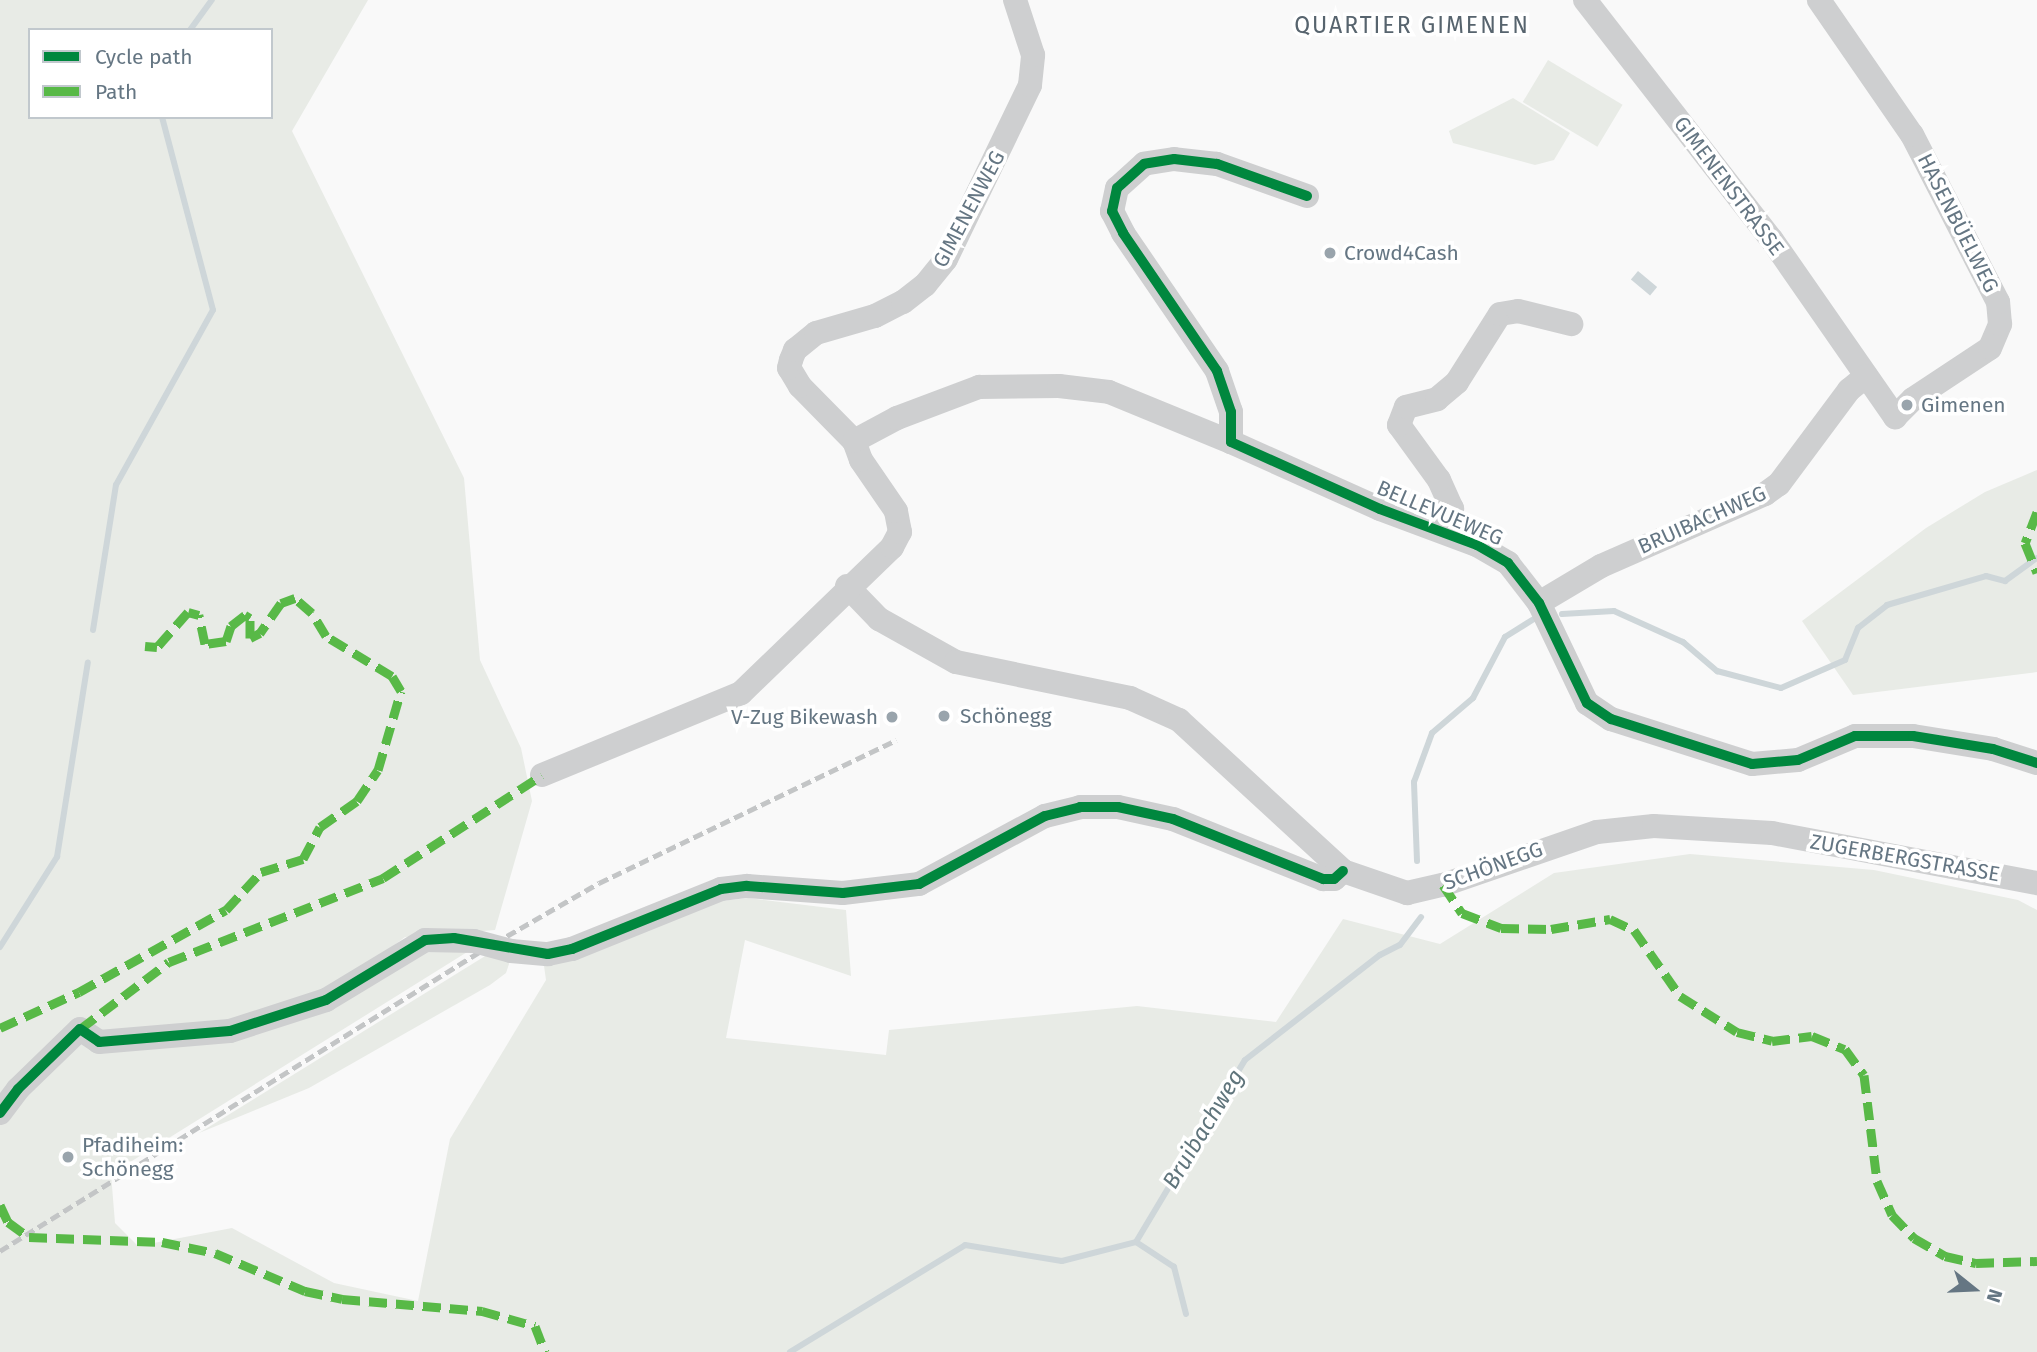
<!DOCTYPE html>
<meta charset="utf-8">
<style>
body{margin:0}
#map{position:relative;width:2037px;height:1352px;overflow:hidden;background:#f9f9f9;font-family:"Fira Sans",sans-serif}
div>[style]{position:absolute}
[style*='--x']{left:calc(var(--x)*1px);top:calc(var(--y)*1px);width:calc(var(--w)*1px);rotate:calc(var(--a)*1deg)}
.green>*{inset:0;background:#e8ebe6;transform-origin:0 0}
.water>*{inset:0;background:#ced6d9;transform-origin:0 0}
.stream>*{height:6px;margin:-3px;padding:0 3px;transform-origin:3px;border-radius:3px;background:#ced6d9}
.minor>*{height:24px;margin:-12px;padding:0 12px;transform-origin:12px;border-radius:12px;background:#cecfd0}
.rail>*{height:5px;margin-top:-2.5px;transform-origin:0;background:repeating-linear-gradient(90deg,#c3c5c6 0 10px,transparent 0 15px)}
.minor-bridge>*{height:24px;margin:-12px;padding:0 12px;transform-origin:12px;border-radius:12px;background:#cecfd0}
.quiet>*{height:9px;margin-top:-4.5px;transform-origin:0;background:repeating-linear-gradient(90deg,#58b947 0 18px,transparent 0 27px)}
.cycleway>*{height:10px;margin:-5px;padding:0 5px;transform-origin:5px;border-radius:5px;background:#00873e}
.dots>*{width:19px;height:19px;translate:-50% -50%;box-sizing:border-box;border:4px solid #fff;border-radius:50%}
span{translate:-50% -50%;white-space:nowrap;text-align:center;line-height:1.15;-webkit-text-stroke:7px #fff;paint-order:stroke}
.street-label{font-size:21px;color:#657683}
.poi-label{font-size:21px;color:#657683}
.left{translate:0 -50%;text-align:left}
.right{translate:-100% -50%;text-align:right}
.neighbourhood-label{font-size:23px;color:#57646e;letter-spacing:2px}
.water-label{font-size:23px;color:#60757c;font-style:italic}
.legend{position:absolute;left:28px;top:28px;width:245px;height:91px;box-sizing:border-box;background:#fff;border:2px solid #c1c8cd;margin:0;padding:9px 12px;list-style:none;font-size:21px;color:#657683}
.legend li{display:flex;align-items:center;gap:14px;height:35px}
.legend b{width:35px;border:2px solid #c1c8cd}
.north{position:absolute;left:1939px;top:1254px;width:70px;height:70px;-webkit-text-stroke:5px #fff;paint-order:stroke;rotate:108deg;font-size:19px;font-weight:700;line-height:28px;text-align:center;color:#657683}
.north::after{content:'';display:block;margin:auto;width:24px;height:32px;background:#657683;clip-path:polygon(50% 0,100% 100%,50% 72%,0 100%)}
</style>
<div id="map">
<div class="green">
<div style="clip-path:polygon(evenodd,0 0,368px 0,292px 131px,464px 478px,480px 660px,521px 748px,532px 801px,495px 930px,405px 937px,338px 988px,243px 1019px,194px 1029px,101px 1034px,98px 1047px,195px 1040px,246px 1031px,291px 1018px,344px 995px,427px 951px,452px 946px,472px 949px,111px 1174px,115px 1223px,138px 1246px,232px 1228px,334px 1283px,418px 1301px,450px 1139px,546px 980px,544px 966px,721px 901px,748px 898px,846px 910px,851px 976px,745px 940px,726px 1038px,886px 1055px,889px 1030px,1137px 1006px,1276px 1022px,1343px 919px,1440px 944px,1554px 873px,1690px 854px,1874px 870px,2018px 900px,2037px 910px,2037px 1352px,0 1352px,0 0,30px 30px,271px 30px,271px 117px,30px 117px,30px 30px)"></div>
<div style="left:1548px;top:60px;width:87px;height:49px;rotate:31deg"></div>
<div style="clip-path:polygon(1513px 98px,1570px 133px,1554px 160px,1535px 165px,1453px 143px,1449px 131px)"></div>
<div style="clip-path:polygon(2037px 470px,2037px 672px,1853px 695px,1802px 621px,1926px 528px,1985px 492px)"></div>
<div style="clip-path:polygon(490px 953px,508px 957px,509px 964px,506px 973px,490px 985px,309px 1088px,199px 1133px)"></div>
</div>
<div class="water">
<div style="left:1638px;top:271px;width:25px;height:11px;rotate:40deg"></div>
</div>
<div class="stream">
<div style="--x:190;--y:30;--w:37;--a:-54"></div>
<div style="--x:1562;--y:614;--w:52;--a:-3.3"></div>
<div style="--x:1614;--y:611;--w:76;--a:24.2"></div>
<div style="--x:1683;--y:642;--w:45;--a:40.5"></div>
<div style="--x:1717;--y:671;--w:66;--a:14.9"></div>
<div style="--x:1781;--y:688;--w:70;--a:-23.6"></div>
<div style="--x:1845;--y:660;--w:35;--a:-68"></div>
<div style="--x:1858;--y:628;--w:37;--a:-38"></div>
<div style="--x:1887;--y:605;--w:103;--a:-16.3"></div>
<div style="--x:1986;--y:576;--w:20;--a:15"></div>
<div style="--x:2005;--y:581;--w:39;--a:-36"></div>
<div style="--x:93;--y:630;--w:147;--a:-81"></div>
<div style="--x:116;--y:485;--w:200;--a:-61"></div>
<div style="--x:213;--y:310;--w:200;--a:-104.8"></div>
<div style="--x:1417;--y:861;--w:79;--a:-92.2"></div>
<div style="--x:1414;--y:782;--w:52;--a:-69.8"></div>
<div style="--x:1432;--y:733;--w:54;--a:-40.5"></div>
<div style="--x:1473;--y:698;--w:69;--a:-62.3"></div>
<div style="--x:1505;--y:637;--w:34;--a:-32"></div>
<div style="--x:0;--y:947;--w:107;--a:-57.7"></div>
<div style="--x:57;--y:857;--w:197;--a:-81"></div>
<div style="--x:1186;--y:1314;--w:49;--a:-104.3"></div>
<div style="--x:1174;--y:1267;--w:45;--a:-146.7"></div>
<div style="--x:1136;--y:1242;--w:212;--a:-59.1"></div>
<div style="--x:1245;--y:1060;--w:171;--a:-37.9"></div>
<div style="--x:1380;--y:955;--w:22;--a:-27"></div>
<div style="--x:1400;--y:945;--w:35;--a:-53"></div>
<div style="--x:790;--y:1352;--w:205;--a:-31.4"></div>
<div style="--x:965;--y:1245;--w:98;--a:9.4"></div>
<div style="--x:1062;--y:1261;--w:76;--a:-14.4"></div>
</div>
<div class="minor">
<div style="--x:1585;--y:0;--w:304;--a:52.1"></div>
<div style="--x:1772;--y:240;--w:216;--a:55.2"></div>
<div style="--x:1895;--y:417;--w:25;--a:-45"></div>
<div style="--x:1913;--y:399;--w:92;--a:-33.5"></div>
<div style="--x:1990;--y:348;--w:26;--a:-67"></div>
<div style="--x:2000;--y:324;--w:22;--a:-95"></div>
<div style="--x:1998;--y:302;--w:188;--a:-117.2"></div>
<div style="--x:1912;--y:135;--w:164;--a:-124.6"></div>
<div style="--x:1307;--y:196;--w:96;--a:-160.4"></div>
<div style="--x:1217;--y:164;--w:43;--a:-173.4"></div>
<div style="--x:1174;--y:159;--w:30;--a:171"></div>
<div style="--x:1144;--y:164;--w:36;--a:138"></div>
<div style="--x:1117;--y:188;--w:24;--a:102"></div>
<div style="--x:1112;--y:211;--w:25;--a:63"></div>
<div style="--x:1123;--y:233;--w:167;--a:55.7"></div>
<div style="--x:1217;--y:371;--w:43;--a:71.1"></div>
<div style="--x:1231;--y:412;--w:30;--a:90"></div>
<div style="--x:1231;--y:442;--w:163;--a:24.2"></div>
<div style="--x:1380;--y:509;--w:103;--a:20.4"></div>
<div style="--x:1477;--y:545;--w:36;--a:30"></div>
<div style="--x:1508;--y:563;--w:51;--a:52.2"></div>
<div style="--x:1539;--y:603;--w:111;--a:64.4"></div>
<div style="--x:1587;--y:703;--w:29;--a:34"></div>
<div style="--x:1611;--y:719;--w:148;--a:17.7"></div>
<div style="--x:1752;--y:764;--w:46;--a:-5"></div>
<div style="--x:1798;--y:760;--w:62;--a:-22.8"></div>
<div style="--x:1855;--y:736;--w:58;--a:0"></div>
<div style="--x:1913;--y:736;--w:81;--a:9.2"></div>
<div style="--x:1993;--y:749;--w:46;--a:17.7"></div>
<div style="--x:854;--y:441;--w:77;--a:-134.5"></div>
<div style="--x:800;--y:386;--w:21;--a:-121"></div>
<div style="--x:789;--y:368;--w:8;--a:-76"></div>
<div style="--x:791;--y:360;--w:11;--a:-68"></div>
<div style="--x:795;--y:350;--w:27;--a:-39"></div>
<div style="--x:816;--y:333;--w:61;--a:-16.1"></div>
<div style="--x:875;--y:316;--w:31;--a:-27"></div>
<div style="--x:903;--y:302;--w:28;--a:-38"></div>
<div style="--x:925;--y:285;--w:33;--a:-51"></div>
<div style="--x:946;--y:259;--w:193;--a:-64.2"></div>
<div style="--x:1030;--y:85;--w:30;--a:-84"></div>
<div style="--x:1033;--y:55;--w:58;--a:-108.1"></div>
<div style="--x:1447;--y:533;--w:25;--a:-78"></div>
<div style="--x:1452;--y:509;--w:32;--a:-114"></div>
<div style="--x:1439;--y:480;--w:68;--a:-126"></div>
<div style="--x:1399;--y:425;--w:19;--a:-69"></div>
<div style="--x:1406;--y:407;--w:32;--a:-14"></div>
<div style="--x:1437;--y:399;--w:26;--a:-40"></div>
<div style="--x:1457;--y:382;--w:80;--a:-57.7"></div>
<div style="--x:1500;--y:314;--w:18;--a:-9"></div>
<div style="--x:1518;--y:311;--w:55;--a:13.8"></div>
<div style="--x:847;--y:586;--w:46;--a:45.9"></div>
<div style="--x:879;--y:619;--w:88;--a:29.2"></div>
<div style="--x:956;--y:662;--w:178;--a:11.7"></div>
<div style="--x:1130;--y:698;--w:54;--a:24.2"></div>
<div style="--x:1179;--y:720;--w:223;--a:42.6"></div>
<div style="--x:1343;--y:871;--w:68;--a:19"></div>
<div style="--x:1407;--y:893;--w:37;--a:-13"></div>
<div style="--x:1443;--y:885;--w:163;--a:-19"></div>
<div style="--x:1597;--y:832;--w:57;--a:-6"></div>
<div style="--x:1654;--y:826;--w:118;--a:3.4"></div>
<div style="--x:1772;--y:833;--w:270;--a:10.7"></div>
<div style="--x:1539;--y:603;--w:72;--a:-30.8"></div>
<div style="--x:1601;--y:566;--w:179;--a:-23.7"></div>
<div style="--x:1765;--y:494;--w:17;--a:-36"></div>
<div style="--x:1779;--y:484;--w:117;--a:-53.3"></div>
<div style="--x:1849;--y:390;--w:22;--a:-39"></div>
<div style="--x:542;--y:775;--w:215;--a:-22.4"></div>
<div style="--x:741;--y:693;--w:210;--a:-44"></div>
<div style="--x:892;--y:547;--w:17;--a:-62"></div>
<div style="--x:900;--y:532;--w:21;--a:-101"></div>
<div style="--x:896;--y:511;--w:62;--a:-124.5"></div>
<div style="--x:861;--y:460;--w:20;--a:-110"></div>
<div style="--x:854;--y:441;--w:49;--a:-28.1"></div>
<div style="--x:897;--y:418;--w:88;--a:-20.7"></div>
<div style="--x:979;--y:387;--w:80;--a:-0.7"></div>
<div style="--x:1059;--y:386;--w:50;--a:6.8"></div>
<div style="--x:1109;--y:392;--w:132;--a:22.3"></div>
<div style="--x:511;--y:951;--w:37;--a:5"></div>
<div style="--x:548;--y:954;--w:25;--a:-12"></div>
<div style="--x:572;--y:949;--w:161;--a:-21.9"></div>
<div style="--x:721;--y:889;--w:26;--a:-7"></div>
<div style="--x:747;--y:886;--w:96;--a:4.2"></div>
<div style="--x:843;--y:893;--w:77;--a:-6.8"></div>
<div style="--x:919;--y:884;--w:143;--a:-28.4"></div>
<div style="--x:1045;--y:816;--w:36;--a:-14"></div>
<div style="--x:1080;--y:807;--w:38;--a:0"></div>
<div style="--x:1118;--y:807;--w:56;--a:12.3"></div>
<div style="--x:1173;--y:819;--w:162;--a:21.8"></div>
<div style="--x:1323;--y:879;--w:11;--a:0"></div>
<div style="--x:1334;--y:879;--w:12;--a:-42"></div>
<div style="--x:0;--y:1113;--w:30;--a:-53"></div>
<div style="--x:18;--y:1089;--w:86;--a:-44.1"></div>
<div style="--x:80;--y:1029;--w:23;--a:34"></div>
<div style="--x:99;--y:1042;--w:131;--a:-4.8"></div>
<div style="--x:230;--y:1031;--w:101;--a:-17.9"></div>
<div style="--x:326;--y:1000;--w:116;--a:-31.2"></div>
<div style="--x:425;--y:940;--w:49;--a:1.2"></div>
</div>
<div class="rail">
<div style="--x:0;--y:1251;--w:567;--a:-31.95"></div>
<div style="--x:481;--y:951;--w:136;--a:-30"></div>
<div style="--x:599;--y:883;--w:330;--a:-25.7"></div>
</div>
<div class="minor-bridge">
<div style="--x:474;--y:941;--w:38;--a:15"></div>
</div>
<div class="quiet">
<div style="--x:2037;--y:512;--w:33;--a:111"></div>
<div style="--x:2025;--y:543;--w:32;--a:68"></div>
<div style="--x:1443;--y:885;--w:34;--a:56"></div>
<div style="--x:1462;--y:913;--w:42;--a:21"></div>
<div style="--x:1501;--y:928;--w:50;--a:1.1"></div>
<div style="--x:1551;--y:929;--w:60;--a:-9.6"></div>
<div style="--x:1610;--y:919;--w:26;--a:25"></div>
<div style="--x:1634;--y:930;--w:80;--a:55.1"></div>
<div style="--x:1680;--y:996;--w:67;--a:32.3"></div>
<div style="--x:1737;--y:1032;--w:36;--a:14"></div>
<div style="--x:1772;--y:1041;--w:40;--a:-7.1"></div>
<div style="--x:1812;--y:1036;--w:35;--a:22"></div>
<div style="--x:1845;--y:1049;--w:32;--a:54"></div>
<div style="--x:1864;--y:1075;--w:107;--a:83"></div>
<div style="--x:1877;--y:1181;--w:37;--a:66"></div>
<div style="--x:1892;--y:1215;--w:32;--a:46"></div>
<div style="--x:1914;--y:1238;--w:36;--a:30"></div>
<div style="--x:1945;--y:1256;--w:32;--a:13"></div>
<div style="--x:1976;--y:1263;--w:61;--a:-1.9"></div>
<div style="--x:0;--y:1028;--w:87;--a:-24.5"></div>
<div style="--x:79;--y:992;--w:168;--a:-29.2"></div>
<div style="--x:226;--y:910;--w:52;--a:-47.4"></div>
<div style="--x:261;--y:872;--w:44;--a:-17.2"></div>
<div style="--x:303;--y:859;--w:36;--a:-62"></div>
<div style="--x:320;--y:827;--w:45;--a:-35.1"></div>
<div style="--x:357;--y:801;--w:37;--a:-56"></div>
<div style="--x:378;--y:770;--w:82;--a:-73.8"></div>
<div style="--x:401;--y:691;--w:17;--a:-121"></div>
<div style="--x:392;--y:676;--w:77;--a:-148.8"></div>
<div style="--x:326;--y:636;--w:27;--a:-121"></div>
<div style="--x:312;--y:613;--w:23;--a:-139"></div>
<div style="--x:295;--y:598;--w:15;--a:160"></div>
<div style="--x:281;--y:603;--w:37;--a:125"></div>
<div style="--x:260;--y:633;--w:11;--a:153"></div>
<div style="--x:250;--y:638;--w:20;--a:-90"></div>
<div style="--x:250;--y:618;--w:6;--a:-149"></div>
<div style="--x:245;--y:615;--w:18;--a:142"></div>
<div style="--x:231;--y:626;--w:16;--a:108"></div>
<div style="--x:226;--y:641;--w:21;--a:172"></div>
<div style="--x:205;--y:644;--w:30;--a:-102"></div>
<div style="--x:199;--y:615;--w:11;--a:-165"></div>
<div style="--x:188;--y:612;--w:47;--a:131.5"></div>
<div style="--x:157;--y:647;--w:12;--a:-175"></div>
<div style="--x:80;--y:1029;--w:111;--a:-37"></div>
<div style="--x:169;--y:962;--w:230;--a:-21.4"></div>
<div style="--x:383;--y:878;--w:189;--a:-32.9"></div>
<div style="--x:0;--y:1205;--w:19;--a:65"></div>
<div style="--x:8;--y:1222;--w:26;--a:36"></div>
<div style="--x:29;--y:1237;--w:133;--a:2.2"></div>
<div style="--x:162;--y:1242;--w:54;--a:11.7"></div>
<div style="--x:215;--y:1253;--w:98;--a:22.9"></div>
<div style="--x:305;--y:1291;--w:38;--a:12"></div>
<div style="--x:342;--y:1299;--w:141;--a:4.9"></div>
<div style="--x:482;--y:1311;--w:55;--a:15.8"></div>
<div style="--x:535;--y:1326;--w:28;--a:69"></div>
</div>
<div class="cycleway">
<div style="--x:1307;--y:196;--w:96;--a:-160.4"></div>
<div style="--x:1217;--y:164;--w:43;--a:-173.4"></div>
<div style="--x:1174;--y:159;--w:30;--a:171"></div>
<div style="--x:1144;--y:164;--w:36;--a:138"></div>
<div style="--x:1117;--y:188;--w:24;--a:102"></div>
<div style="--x:1112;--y:211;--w:25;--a:63"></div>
<div style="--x:1123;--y:233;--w:167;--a:55.7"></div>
<div style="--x:1217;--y:371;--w:43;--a:71.1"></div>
<div style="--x:1231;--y:412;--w:30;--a:90"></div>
<div style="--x:1231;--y:442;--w:163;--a:24.2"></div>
<div style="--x:1380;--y:509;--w:103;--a:20.4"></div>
<div style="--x:1477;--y:545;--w:36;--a:30"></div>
<div style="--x:1508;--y:563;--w:51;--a:52.2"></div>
<div style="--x:1539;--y:603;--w:111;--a:64.4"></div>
<div style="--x:1587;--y:703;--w:29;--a:34"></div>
<div style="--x:1611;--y:719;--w:148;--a:17.7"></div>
<div style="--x:1752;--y:764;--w:46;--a:-5"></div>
<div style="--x:1798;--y:760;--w:62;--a:-22.8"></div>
<div style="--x:1855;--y:736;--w:58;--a:0"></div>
<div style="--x:1913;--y:736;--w:81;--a:9.2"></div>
<div style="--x:1993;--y:749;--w:46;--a:17.7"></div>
<div style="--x:0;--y:1113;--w:30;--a:-53"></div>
<div style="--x:18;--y:1089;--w:86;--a:-44.1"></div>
<div style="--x:80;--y:1029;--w:23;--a:34"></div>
<div style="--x:99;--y:1042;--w:131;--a:-4.8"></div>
<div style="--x:230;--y:1031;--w:101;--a:-17.9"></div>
<div style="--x:326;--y:1000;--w:116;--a:-31.2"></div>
<div style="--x:425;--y:940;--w:29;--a:-4"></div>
<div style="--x:454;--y:938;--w:95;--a:9.7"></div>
<div style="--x:548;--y:954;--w:25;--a:-12"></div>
<div style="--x:572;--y:949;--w:161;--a:-21.9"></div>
<div style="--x:721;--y:889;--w:26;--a:-7"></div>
<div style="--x:747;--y:886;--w:96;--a:4.2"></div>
<div style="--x:843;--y:893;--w:77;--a:-6.8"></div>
<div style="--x:919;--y:884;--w:143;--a:-28.4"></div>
<div style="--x:1045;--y:816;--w:36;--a:-14"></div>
<div style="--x:1080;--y:807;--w:38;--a:0"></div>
<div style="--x:1118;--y:807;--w:56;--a:12.3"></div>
<div style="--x:1173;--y:819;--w:162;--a:21.8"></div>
<div style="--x:1323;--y:879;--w:11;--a:0"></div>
<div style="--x:1334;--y:879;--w:12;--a:-42"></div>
</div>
<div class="dots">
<div style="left:1330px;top:253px;background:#99a4ac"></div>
<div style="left:1907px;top:405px;background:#99a4ac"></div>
<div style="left:944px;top:716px;background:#99a4ac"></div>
<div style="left:892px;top:717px;background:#99a4ac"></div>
<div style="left:68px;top:1157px;background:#99a4ac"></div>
</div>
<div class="street-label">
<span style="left:1729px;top:186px;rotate:53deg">GIMENENSTRASSE</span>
<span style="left:969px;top:209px;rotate:-62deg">GIMENENWEG</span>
<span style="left:1958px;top:223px;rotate:63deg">HASENBÜELWEG</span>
<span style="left:1440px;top:513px;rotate:23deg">BELLEVUEWEG</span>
<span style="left:1702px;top:520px;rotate:-24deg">BRUIBACHWEG</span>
<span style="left:1905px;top:858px;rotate:10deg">ZUGERBERGSTRASSE</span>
<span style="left:1493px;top:866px;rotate:-20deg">SCHÖNEGG</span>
</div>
<div class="poi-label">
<span class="left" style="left:1344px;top:253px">Crowd4Cash</span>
<span class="left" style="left:1921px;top:405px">Gimenen</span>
<span class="left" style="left:960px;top:716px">Schönegg</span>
<span class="right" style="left:878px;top:717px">V-Zug Bikewash</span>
<span class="left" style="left:82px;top:1157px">Pfadiheim:<br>Schönegg</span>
</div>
<div class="neighbourhood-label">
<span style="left:1412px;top:25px">QUARTIER GIMENEN</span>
</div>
<div class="water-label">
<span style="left:1203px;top:1129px;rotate:-59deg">Bruibachweg</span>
</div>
<ul class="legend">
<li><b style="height:9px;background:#00873e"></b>Cycle path</li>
<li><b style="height:9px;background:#58b947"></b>Path</li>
</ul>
<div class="north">N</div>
</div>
